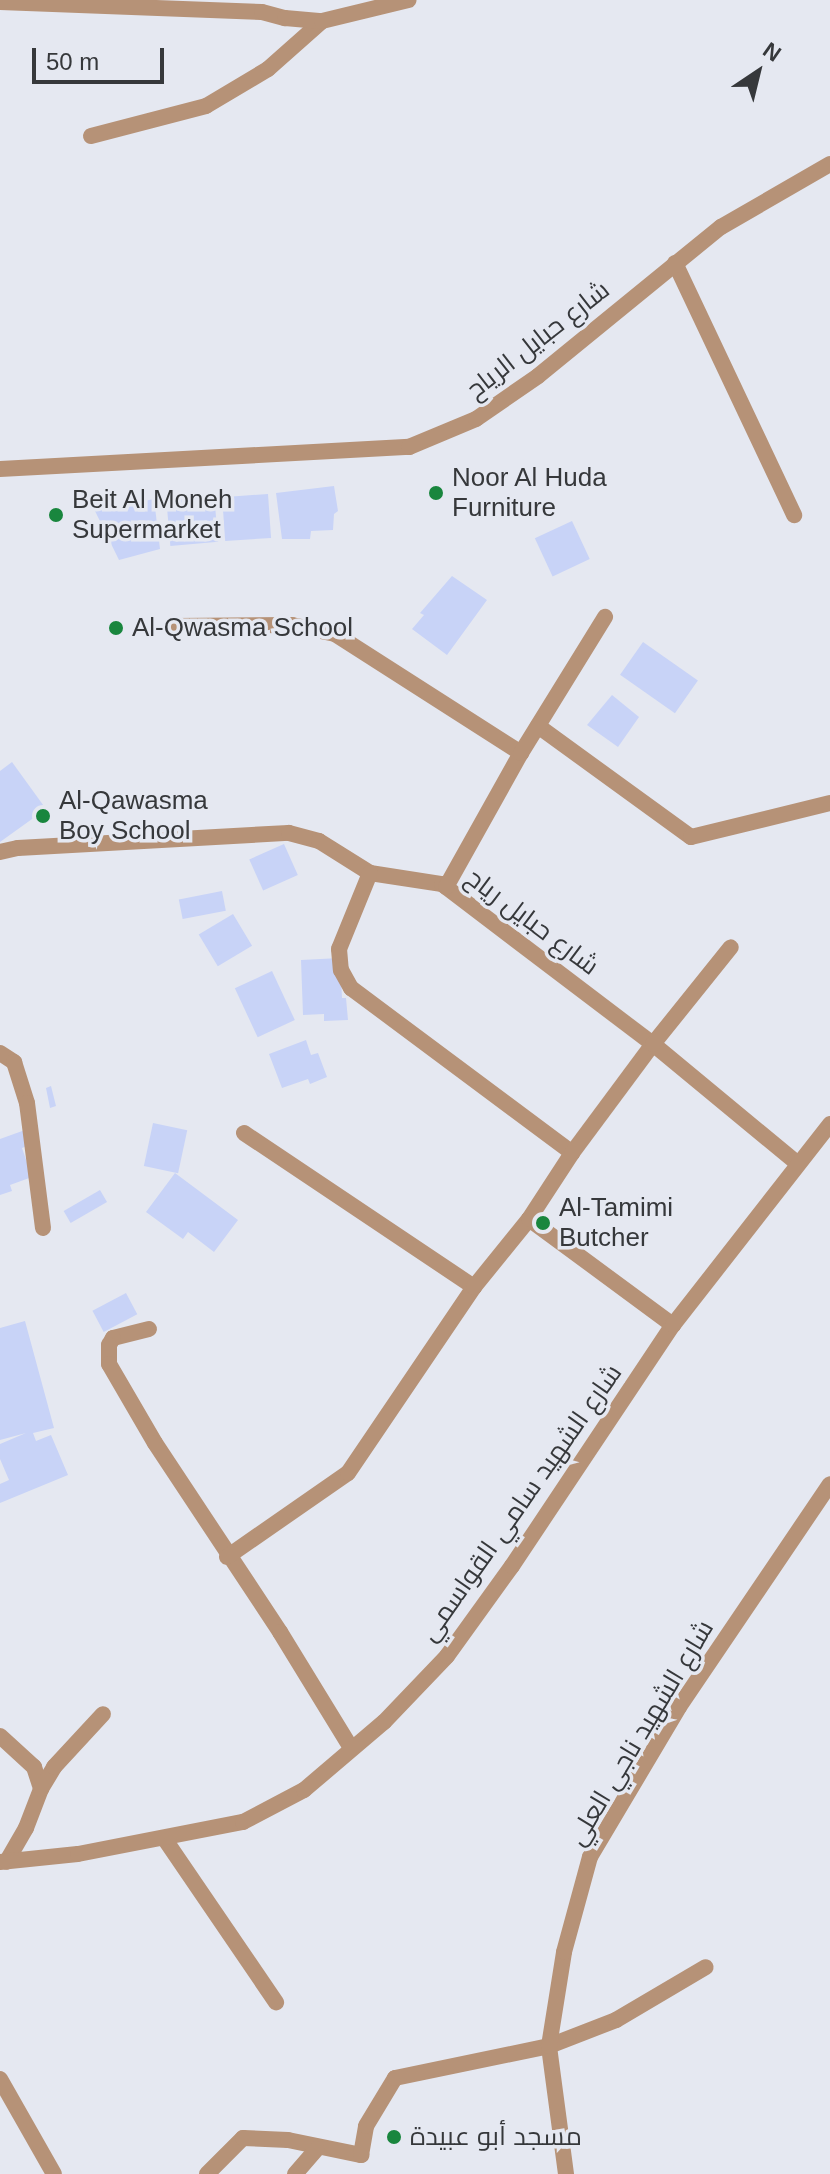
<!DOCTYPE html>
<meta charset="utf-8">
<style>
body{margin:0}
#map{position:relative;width:830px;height:2174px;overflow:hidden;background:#e5e8f1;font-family:Arial,Cairo,sans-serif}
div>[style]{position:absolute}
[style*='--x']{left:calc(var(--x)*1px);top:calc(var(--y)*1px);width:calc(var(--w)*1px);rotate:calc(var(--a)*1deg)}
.building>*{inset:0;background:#c8d3f7;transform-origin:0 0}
.minor>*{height:16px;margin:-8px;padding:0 8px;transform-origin:8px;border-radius:8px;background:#b69277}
.tertiary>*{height:16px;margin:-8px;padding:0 8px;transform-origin:8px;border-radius:8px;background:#b69277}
.dots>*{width:22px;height:22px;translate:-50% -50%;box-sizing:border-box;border:4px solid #e5e8f1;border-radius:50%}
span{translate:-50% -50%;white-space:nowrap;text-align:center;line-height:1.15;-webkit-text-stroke:7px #e5e8f1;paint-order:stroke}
.street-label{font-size:26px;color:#36383b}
.poi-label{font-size:26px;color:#36383b}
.left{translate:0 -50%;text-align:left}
.north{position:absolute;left:718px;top:32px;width:80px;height:80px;-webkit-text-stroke:6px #e5e8f1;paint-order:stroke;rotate:35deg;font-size:22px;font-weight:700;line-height:32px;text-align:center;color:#36383b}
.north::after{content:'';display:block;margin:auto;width:28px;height:36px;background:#36383b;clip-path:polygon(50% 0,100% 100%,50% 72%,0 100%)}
.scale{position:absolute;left:32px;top:48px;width:132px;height:36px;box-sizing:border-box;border:4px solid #36383b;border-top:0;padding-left:10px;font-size:24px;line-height:28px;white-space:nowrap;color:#36383b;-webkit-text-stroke:6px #e5e8f1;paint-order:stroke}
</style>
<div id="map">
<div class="building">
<div style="clip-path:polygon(334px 486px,338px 511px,334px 514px,333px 530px,311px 531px,310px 539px,282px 539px,276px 493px)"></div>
<div style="left:214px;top:494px;width:48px;height:48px;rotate:85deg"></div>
<div style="left:268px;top:494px;width:44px;height:46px;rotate:86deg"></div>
<div style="clip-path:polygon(154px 499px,160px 549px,119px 560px,95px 511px)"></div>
<div style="left:572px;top:521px;width:42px;height:41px;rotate:65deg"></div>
<div style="clip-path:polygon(452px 576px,487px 600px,447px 655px,412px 629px,424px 615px,420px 613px)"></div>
<div style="left:643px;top:642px;width:67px;height:40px;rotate:35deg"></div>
<div style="clip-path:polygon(612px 695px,639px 717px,618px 747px,587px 725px)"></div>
<div style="clip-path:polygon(12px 762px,46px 809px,0 842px,0 771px)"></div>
<div style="left:284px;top:844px;width:34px;height:38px;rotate:66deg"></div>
<div style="left:222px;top:891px;width:20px;height:44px;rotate:79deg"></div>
<div style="left:233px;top:914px;width:37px;height:40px;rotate:59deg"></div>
<div style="clip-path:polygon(340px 958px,342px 998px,346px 998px,348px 1020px,324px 1021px,324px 1014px,303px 1015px,301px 960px)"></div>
<div style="left:272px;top:971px;width:54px;height:41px;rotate:65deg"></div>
<div style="clip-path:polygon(306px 1040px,311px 1055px,318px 1053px,327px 1077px,310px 1084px,308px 1079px,282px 1088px,269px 1054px)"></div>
<div style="clip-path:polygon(51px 1086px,56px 1106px,50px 1108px,46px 1088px)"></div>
<div style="left:153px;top:1123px;width:35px;height:44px;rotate:12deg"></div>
<div style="clip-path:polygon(25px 1130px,30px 1145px,22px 1148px,32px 1177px,10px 1185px,12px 1191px,0 1195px,0 1139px)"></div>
<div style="clip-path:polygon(175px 1173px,238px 1220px,214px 1252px,188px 1232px,183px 1239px,146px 1212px)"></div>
<div style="left:100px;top:1190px;width:14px;height:42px;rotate:60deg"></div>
<div style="left:126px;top:1293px;width:24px;height:38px;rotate:62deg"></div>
<div style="clip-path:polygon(25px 1321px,54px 1428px,33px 1433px,36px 1441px,51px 1435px,68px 1475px,0 1503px,0 1484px,9px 1480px,0 1459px,0 1444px,26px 1433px,0 1440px,0 1328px)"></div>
</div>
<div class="minor">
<div style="--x:91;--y:136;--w:119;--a:-14.6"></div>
<div style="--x:206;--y:106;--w:72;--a:-30.8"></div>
<div style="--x:268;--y:69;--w:72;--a:-41.6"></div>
<div style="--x:675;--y:263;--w:279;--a:64.7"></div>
<div style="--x:176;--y:626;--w:116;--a:-0.5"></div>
<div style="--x:292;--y:625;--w:44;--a:11.8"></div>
<div style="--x:335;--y:634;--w:221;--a:32.6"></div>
<div style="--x:538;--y:726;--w:189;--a:36"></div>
<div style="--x:691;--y:837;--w:143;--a:-13.7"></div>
<div style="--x:0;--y:852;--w:18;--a:-13"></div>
<div style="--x:18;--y:848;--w:271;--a:-3.2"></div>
<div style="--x:289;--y:833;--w:31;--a:15"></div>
<div style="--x:319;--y:841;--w:60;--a:32.1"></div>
<div style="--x:370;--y:873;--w:73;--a:8.7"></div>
<div style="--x:442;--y:884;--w:265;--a:37.2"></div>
<div style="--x:653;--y:1044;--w:187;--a:39.6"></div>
<div style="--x:370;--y:873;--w:82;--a:112.2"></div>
<div style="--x:339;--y:949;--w:21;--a:85"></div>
<div style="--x:341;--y:970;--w:21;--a:61"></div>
<div style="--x:351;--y:988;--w:276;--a:36.7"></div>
<div style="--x:446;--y:887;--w:154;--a:-60.8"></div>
<div style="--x:521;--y:753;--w:160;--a:-58.3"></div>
<div style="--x:0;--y:1053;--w:17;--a:33"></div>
<div style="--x:14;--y:1062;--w:43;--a:72.4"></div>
<div style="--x:27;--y:1103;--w:126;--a:82.7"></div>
<div style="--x:244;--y:1133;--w:277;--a:33.8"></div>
<div style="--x:529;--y:1219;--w:179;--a:36.4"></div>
<div style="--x:149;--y:1329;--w:37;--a:166"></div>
<div style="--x:113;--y:1338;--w:8;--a:120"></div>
<div style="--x:109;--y:1345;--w:19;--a:90"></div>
<div style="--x:109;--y:1364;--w:91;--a:59.8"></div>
<div style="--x:155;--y:1443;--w:227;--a:56.5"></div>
<div style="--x:280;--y:1632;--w:136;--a:58.5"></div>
<div style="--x:227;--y:1557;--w:147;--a:-34.8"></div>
<div style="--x:348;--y:1473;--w:225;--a:-55.9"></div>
<div style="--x:474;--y:1287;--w:87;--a:-51"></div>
<div style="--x:529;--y:1219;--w:79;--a:-56.9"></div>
<div style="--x:572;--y:1153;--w:136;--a:-53.4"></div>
<div style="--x:653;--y:1044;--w:124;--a:-51.2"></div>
<div style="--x:0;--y:1736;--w:46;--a:42.4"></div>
<div style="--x:34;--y:1767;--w:23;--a:72"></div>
<div style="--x:41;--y:1789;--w:42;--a:111"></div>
<div style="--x:26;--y:1828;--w:39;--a:120"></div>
<div style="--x:41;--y:1789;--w:26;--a:-59"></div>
<div style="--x:54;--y:1767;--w:72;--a:-47.2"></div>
<div style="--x:164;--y:1838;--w:199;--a:55.7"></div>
<div style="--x:0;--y:1862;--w:78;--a:-5.9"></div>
<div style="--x:78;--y:1854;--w:168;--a:-11"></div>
<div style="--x:243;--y:1822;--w:69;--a:-27.7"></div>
<div style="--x:304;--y:1790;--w:105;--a:-40.4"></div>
<div style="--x:384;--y:1722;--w:91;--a:-46.3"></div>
<div style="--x:447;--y:1656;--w:111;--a:-54.2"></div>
<div style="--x:512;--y:1566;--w:290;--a:-56.3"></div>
<div style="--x:673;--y:1325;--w:255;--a:-52"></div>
<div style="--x:0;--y:2079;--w:109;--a:60.4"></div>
<div style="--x:207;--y:2174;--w:51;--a:-45"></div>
<div style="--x:243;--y:2138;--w:45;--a:2.5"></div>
<div style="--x:288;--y:2140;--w:75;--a:11.6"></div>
<div style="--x:361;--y:2155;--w:29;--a:-80"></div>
<div style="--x:366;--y:2126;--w:56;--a:-58.9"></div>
<div style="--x:395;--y:2078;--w:157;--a:-11.7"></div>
<div style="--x:549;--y:2046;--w:72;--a:-21.2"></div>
<div style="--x:616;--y:2020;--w:104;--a:-30.5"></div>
<div style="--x:295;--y:2174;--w:33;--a:-49"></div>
<div style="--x:566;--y:2174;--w:129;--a:-97.6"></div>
<div style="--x:549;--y:2046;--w:95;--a:-80.9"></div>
<div style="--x:564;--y:1952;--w:98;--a:-74.7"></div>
<div style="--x:590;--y:1857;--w:174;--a:-59.3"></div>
<div style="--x:679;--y:1707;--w:269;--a:-55.9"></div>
</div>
<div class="tertiary">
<div style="--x:0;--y:2;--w:262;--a:2.2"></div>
<div style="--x:262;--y:12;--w:24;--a:15"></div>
<div style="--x:285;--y:18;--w:37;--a:5"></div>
<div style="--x:322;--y:21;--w:89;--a:-13.6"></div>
<div style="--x:0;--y:469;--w:410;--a:-3.1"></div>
<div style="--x:409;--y:447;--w:73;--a:-22.7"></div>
<div style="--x:476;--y:419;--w:75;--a:-34.7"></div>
<div style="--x:538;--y:376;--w:236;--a:-39.2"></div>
<div style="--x:721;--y:227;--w:126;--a:-30"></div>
</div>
<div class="dots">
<div style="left:436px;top:493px;background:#19863e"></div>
<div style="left:56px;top:515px;background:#19863e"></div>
<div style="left:116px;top:628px;background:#19863e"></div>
<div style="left:43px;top:816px;background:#19863e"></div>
<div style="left:543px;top:1223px;background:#19863e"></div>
<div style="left:394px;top:2137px;background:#19863e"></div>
</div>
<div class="street-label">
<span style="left:538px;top:340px;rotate:-38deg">شارع حبايل الرياح</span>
<span style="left:532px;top:922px;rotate:37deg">شارع حبايل رياح</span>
<span style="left:521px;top:1503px;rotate:-55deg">شارع الشهيد سامي القواسمي</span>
<span style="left:641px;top:1733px;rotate:-59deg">شارع الشهيد ناجي العلي</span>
</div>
<div class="poi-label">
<span class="left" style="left:452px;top:493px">Noor Al Huda<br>Furniture</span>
<span class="left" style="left:72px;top:515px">Beit Al Moneh<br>Supermarket</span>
<span class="left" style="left:132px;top:628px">Al-Qwasma School</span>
<span class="left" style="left:59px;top:816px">Al-Qawasma<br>Boy School</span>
<span class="left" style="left:559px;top:1223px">Al-Tamimi<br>Butcher</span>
<span class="left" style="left:410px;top:2137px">مسجد أبو عبيدة</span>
</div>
<div class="north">N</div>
<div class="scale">50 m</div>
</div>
